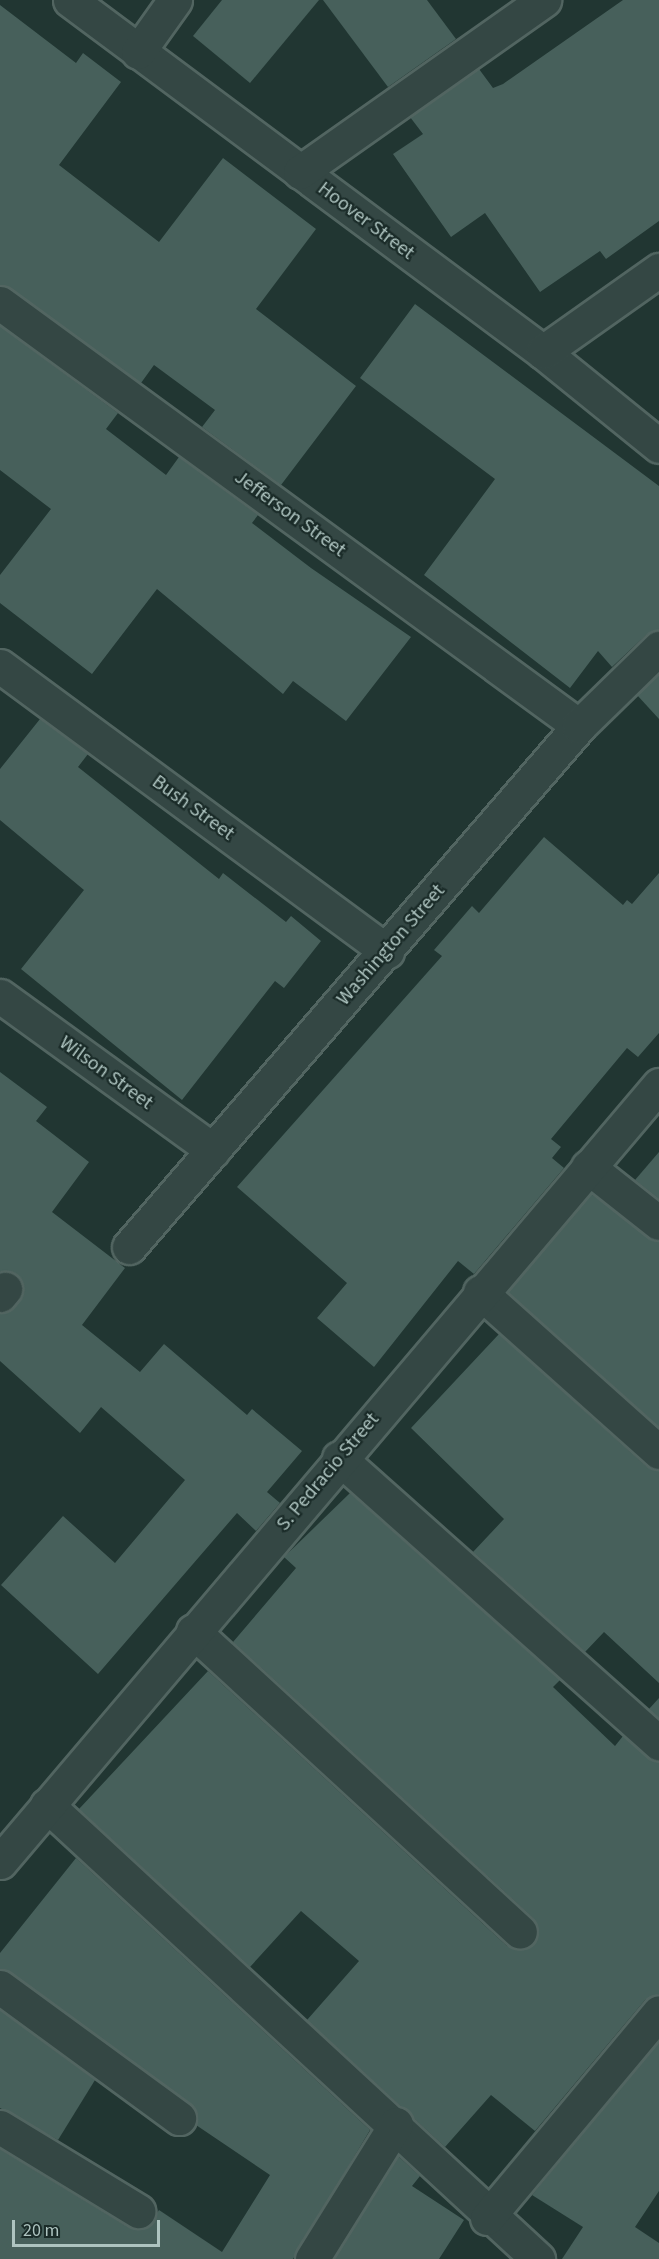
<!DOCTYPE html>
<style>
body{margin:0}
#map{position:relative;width:659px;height:2259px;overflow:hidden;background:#213632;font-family:"Source Sans 3",sans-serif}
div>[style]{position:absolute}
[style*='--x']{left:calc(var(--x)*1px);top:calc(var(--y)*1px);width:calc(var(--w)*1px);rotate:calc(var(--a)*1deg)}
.building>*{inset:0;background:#47605b}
.roads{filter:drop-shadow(2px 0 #526561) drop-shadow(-2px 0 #526561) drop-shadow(0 2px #526561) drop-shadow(0 -2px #526561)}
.street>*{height:33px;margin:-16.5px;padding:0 16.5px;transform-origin:16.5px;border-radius:16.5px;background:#344744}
span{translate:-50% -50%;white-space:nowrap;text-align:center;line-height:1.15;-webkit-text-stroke:4.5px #1a2b28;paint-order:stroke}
.street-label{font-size:20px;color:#aec4c0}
.scale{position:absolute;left:12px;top:2220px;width:148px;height:27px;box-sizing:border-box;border:3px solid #aec4c0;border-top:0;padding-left:8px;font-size:18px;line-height:21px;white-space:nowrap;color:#aec4c0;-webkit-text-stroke:4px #1a2b28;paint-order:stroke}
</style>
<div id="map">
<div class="building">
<div style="clip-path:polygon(222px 0,319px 0,250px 83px,193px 36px)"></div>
<div style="clip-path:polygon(323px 0,427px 0,456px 39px,388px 87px)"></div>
<div style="clip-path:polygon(623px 0,659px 0,659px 221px,606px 259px,600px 251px,540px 292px,485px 213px,451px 237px,393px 154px,423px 134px,410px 117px,479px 69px,493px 88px,503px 84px)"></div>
<div style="clip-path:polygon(0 5px,76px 63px,83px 53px,121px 82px,59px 165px,159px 242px,223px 158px,316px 229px,256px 309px,356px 386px,281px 485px,202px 427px,215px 410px,154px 365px,141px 383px,0 285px)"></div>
<div style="clip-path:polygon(415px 304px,659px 486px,659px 630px,646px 635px,612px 667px,598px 651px,570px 688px,424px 575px,495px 479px,360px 378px)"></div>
<div style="clip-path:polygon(0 326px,118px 413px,106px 429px,166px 475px,179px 457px,258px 515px,252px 523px,311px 568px,411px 637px,346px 721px,293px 681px,283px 694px,157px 589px,92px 674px,0 603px,0 575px,51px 509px,0 470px)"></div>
<div style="clip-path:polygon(659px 674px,659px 719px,637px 695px)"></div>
<div style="clip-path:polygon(40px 719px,88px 754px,78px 767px,219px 879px,223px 873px,286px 922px,291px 916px,321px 941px,284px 988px,275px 981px,182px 1100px,21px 969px,84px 890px,0 820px,0 769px)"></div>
<div style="clip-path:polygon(544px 837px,623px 905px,627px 900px,632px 904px,659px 873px,659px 1033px,638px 1057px,627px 1048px,551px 1139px,561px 1147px,552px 1158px,564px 1168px,474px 1274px,458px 1261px,374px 1367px,317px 1318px,347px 1283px,237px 1187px,442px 956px,434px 950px,472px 906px,479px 913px)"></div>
<div style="clip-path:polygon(0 1072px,47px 1107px,36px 1121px,89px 1162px,52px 1212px,125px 1268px,82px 1325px,140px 1372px,164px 1344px,247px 1415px,252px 1409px,302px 1451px,267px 1492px,280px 1503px,256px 1531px,237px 1513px,98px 1674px,1px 1585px,63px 1516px,115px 1563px,185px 1480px,101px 1407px,80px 1433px,0 1361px,0 1313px,14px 1307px,24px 1292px,17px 1275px,0 1271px)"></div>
<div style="clip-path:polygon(659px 1152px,659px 1199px,635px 1180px)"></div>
<div style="clip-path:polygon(591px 1194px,659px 1241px,659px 1427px,508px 1292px)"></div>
<div style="clip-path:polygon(499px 1334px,646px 1466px,659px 1470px,659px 1683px,604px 1632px,585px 1652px,473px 1552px,504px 1519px,411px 1428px)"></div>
<div style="clip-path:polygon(350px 1493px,560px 1680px,553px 1687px,615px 1746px,623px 1736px,659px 1761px,659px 1994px,645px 2000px,535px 2131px,491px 2095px,445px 2147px,307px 2020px,359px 1961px,301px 1911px,250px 1967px,79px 1809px,208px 1671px,507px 1946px,525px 1950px,534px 1944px,538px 1927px,533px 1918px,233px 1642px,296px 1568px,284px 1557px)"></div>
<div style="clip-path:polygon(659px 1698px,659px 1718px,649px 1709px)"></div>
<div style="clip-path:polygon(76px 1858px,370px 2130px,293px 2259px,0 2259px,0 2149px,128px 2227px,146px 2229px,159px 2210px,222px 2252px,270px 2175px,196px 2125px,190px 2103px,0 1969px,0 1953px)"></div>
<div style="clip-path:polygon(0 2010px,95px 2080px,58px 2140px,0 2108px)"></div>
<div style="clip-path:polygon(659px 2041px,659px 2191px,635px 2227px,659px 2243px,659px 2259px,562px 2259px,583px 2227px,532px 2195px)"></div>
<div style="clip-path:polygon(398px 2156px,420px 2176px,412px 2186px,464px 2220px,439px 2259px,334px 2259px)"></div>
</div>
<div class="roads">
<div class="street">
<div style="--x:70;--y:0;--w:590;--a:36.66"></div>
<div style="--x:543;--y:352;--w:149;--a:39"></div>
<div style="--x:138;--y:52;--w:64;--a:-54.6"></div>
<div style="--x:300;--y:172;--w:299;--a:-35.2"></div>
<div style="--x:0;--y:303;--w:717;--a:36.15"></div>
<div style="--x:543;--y:352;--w:142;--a:-35.3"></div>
<div style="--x:0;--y:666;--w:481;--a:36.4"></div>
<div style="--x:0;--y:996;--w:263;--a:35.9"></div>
<div style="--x:588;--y:1167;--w:90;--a:38.3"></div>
<div style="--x:129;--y:1247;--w:688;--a:-49.18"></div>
<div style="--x:579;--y:726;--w:112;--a:-44.3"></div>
<div style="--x:480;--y:1292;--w:240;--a:41.8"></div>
<div style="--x:0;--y:1295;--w:8;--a:-50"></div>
<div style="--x:339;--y:1458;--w:429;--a:41.7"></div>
<div style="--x:193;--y:1631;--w:444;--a:42.6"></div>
<div style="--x:47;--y:1805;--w:669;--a:42.76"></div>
<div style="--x:0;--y:1862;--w:1019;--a:-49.7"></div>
<div style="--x:0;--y:1987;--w:222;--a:36.2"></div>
<div style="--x:0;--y:2127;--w:162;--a:31.3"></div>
<div style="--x:487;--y:2218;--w:268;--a:-50.1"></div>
<div style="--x:312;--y:2259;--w:159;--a:-58.1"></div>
</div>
</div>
<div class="street-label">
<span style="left:366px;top:221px;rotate:37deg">Hoover Street</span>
<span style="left:290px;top:514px;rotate:36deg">Jefferson Street</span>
<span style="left:193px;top:808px;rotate:36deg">Bush Street</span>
<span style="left:391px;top:945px;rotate:-49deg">Washington Street</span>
<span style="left:106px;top:1073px;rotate:36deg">Wilson Street</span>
<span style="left:328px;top:1472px;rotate:-50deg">S. Pedracio Street</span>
</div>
<div class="scale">20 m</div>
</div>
